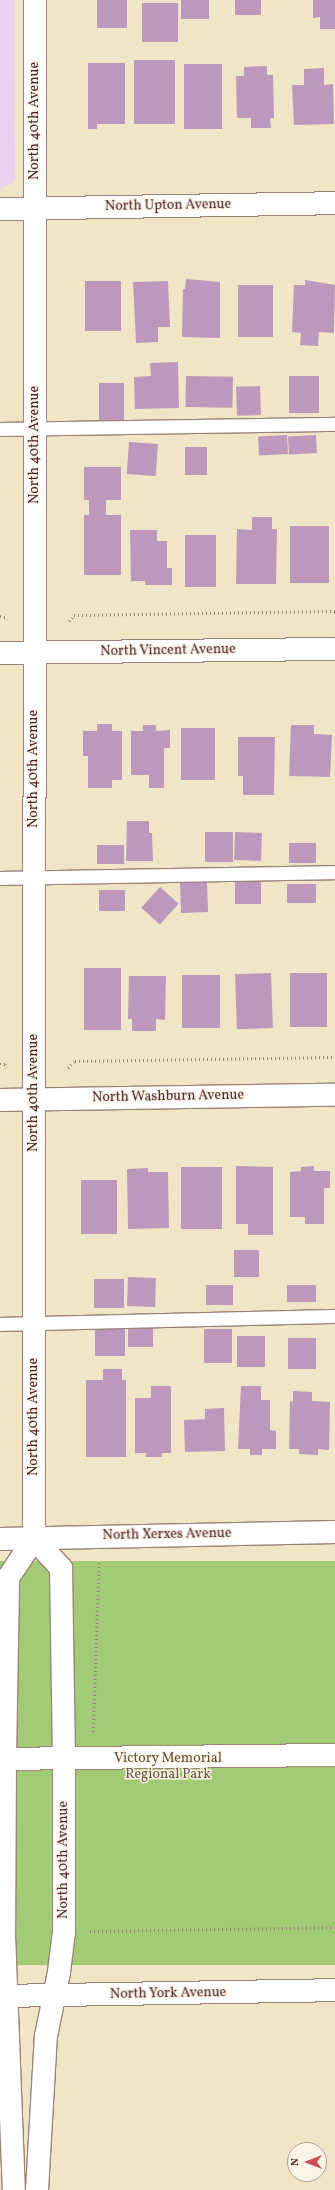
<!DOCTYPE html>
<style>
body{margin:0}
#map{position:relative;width:335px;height:2190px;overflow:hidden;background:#f0e5c7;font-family:Vollkorn,serif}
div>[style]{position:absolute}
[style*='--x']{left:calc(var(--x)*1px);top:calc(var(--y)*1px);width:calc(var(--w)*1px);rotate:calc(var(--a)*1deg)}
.built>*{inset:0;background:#e9d1ed}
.green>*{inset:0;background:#a3ca75;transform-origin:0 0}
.building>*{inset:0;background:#bc98bc;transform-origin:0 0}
.path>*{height:2.5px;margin-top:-1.25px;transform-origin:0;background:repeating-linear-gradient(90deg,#9d8279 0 1px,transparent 0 4px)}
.roads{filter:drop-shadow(1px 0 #9d8279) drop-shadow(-1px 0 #9d8279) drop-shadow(0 1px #9d8279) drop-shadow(0 -1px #9d8279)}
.service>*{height:13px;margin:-6.5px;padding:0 6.5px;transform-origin:6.5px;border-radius:6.5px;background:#fff}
.minor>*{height:22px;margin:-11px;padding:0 11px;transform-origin:11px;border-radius:11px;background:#fff}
.tertiary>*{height:22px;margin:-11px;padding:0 11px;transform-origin:11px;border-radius:11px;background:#fff}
span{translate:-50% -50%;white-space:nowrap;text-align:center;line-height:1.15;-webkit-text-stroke:3px #fcf5e5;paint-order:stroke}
.street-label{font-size:14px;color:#4a1f2b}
.park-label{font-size:14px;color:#655241}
.north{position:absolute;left:287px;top:2142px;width:40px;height:40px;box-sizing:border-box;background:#fcf5e5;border:1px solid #b59f9b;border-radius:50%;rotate:270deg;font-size:11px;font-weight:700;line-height:16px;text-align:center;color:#4a1f2b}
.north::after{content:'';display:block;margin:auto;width:14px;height:18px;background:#d1495b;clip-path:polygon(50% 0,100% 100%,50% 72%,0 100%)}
</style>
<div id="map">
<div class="built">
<div style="clip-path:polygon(0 0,14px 0,15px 177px,12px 183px,0 189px)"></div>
</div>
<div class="green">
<div style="left:335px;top:1561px;width:404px;height:335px;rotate:90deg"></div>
</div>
<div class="building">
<div style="left:97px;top:0;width:30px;height:28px"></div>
<div style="left:181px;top:0;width:28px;height:19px"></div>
<div style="left:235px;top:0;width:26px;height:15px"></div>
<div style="clip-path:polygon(313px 0,335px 0,335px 29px,320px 29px,320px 17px,313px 18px)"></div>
<div style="left:142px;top:3px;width:36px;height:39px"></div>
<div style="left:134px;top:60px;width:41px;height:64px"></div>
<div style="clip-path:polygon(88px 63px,125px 63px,125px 124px,97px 124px,97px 129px,88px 129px)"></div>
<div style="left:184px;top:64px;width:38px;height:65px"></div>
<div style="clip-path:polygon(267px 66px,267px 75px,273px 75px,274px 118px,270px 118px,271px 128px,251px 128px,251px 118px,237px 118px,236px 76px,244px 76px,244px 67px)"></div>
<div style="clip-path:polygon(324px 68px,324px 85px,333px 84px,334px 124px,294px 125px,292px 85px,304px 85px,304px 69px)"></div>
<div style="clip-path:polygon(186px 279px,220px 282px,220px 338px,182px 337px,183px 289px,185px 289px)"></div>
<div style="clip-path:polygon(305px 280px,335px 285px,334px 333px,319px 332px,318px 346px,300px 345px,301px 333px,292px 332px,294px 285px,305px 285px)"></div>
<div style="left:85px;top:281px;width:36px;height:50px"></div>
<div style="clip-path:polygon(168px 281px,170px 327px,158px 327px,158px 342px,136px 343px,133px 282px)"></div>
<div style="left:238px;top:285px;width:35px;height:52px"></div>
<div style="clip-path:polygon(178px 362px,179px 408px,135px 409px,134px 377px,151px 376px,150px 363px)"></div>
<div style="left:186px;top:376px;width:47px;height:31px;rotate:1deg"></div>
<div style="left:289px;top:376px;width:30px;height:37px"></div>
<div style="left:99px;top:383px;width:25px;height:37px"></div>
<div style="left:260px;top:386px;width:29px;height:24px;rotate:88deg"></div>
<div style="left:287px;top:435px;width:19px;height:29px;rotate:87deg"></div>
<div style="left:316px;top:435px;width:18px;height:28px;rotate:87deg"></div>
<div style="left:129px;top:442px;width:29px;height:32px;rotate:4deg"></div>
<div style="left:185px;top:447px;width:22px;height:28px"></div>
<div style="clip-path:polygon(84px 467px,121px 467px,121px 500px,106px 500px,106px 515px,121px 515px,121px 575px,84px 575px,84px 515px,89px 515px,89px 500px,84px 500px)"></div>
<div style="clip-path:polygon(252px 517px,272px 517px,272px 529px,277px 529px,276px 584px,236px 584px,237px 529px,252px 530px)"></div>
<div style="left:290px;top:526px;width:39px;height:57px"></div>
<div style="clip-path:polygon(130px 530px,157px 530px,157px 541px,167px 541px,167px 568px,172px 568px,172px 585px,145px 585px,145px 581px,131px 581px)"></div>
<div style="left:185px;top:535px;width:31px;height:52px"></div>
<div style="clip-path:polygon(97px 724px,112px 724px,112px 731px,122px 731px,122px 780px,112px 780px,112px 788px,88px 788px,88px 756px,83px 756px,83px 731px,97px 731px)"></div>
<div style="clip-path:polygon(143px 725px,156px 725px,156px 731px,170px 730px,170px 748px,164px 748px,164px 788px,149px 788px,149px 775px,131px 775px,131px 731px,143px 731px)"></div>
<div style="clip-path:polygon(291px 725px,314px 725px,314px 734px,332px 735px,330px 777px,289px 776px)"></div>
<div style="left:181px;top:728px;width:34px;height:52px"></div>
<div style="clip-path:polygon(238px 737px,275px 737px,274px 795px,243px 795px,243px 776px,238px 776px)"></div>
<div style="clip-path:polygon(127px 821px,149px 821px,149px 833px,152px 833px,153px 861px,126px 861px)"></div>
<div style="left:205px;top:832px;width:28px;height:30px"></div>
<div style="left:235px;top:832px;width:27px;height:28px;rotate:2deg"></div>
<div style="left:289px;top:843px;width:27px;height:20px"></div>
<div style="left:97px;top:845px;width:27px;height:19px"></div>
<div style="left:235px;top:881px;width:26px;height:23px"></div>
<div style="left:207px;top:882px;width:30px;height:27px;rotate:88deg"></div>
<div style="left:316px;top:884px;width:19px;height:29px;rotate:90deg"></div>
<div style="left:160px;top:887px;width:25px;height:28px;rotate:42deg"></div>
<div style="left:99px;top:890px;width:26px;height:21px"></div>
<div style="left:84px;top:968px;width:37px;height:62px"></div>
<div style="left:271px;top:973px;width:55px;height:36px;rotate:88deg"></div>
<div style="left:290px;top:973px;width:37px;height:54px"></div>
<div style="left:182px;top:975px;width:38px;height:53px"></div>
<div style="clip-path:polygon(129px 976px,166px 976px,165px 1020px,156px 1019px,156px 1031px,132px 1031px,132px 1019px,128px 1019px)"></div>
<div style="clip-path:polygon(236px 1166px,273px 1167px,273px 1235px,248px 1235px,248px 1224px,236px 1224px)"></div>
<div style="clip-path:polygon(314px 1166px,314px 1171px,330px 1171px,330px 1188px,324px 1188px,324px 1224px,305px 1224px,305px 1217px,290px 1217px,290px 1172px,301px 1171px,301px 1167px)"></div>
<div style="left:181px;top:1167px;width:41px;height:62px"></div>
<div style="clip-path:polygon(148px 1168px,148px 1172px,168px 1172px,169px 1228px,128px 1229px,127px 1169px)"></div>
<div style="left:81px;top:1180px;width:36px;height:54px"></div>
<div style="left:234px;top:1250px;width:25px;height:27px"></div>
<div style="left:128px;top:1277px;width:28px;height:29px;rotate:2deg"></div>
<div style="left:94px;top:1279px;width:30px;height:29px"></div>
<div style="left:233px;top:1285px;width:20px;height:27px;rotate:90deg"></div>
<div style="left:316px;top:1285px;width:17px;height:29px;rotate:90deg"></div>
<div style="left:95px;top:1327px;width:30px;height:29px"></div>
<div style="left:128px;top:1328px;width:25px;height:19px"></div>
<div style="left:204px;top:1329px;width:28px;height:34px"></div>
<div style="left:237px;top:1336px;width:28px;height:31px"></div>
<div style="left:288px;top:1338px;width:28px;height:31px"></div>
<div style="clip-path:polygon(103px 1369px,122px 1369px,122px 1380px,126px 1380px,126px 1457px,86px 1457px,86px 1380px,103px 1380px)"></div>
<div style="clip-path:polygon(151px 1386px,171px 1386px,171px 1453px,162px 1453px,162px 1457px,146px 1457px,146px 1453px,135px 1453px,135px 1398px,151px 1398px)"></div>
<div style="clip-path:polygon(241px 1386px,261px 1386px,261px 1400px,270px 1400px,270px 1430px,276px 1431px,276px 1449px,262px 1449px,262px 1455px,250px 1455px,250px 1449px,238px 1449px)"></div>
<div style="clip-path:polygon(293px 1391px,312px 1392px,312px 1401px,330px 1402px,329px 1450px,318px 1449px,318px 1455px,299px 1454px,299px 1449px,289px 1449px,290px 1401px,293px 1402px)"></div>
<div style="clip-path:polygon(224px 1408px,225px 1451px,185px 1452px,184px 1420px,205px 1419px,205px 1409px)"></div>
</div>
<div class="path">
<div style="--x:0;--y:616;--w:8;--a:14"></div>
<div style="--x:69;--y:621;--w:8;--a:-50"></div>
<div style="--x:74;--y:615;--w:261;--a:-0.9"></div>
<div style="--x:0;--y:1064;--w:5;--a:0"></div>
<div style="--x:5;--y:1064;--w:4;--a:63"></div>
<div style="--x:68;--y:1068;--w:10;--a:-45"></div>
<div style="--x:75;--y:1061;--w:260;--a:-0.9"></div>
<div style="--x:93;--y:1732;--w:169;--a:-88"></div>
<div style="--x:90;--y:1931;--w:245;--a:-0.9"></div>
</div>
<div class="roads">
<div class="service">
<div style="--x:0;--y:429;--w:335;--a:-0.9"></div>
<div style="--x:0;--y:878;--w:335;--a:-1"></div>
<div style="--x:0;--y:1324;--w:335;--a:-1.4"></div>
</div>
<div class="minor">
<div style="--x:0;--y:209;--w:335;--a:-1"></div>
<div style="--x:0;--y:653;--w:335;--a:-0.7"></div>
<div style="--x:0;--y:1100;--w:335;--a:-0.9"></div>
<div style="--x:0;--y:1539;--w:335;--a:-1.2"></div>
<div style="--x:34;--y:1539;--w:40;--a:47"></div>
<div style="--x:61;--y:1568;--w:189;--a:89.1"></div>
<div style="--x:5;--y:1758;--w:180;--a:-89"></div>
<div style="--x:8;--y:1578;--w:47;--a:-56.3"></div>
<div style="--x:34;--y:1539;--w:1539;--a:-89.96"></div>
<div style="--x:0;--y:1996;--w:335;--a:-1"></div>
</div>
<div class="tertiary">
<div style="--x:5;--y:1758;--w:176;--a:90.3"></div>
<div style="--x:4;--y:1934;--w:256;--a:87.8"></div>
<div style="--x:0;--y:1759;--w:335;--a:-0.7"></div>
<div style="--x:37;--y:2190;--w:154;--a:-86.7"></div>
<div style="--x:46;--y:2036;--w:65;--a:-78.5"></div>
<div style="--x:59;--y:1972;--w:39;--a:-83"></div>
<div style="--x:64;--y:1933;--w:176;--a:-90"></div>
</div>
</div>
<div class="street-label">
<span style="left:35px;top:121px;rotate:-90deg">North 40th Avenue</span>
<span style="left:168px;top:206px;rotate:-1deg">North Upton Avenue</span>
<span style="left:35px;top:445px;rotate:-90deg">North 40th Avenue</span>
<span style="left:168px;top:651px;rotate:-1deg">North Vincent Avenue</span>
<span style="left:34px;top:769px;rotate:-90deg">North 40th Avenue</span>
<span style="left:34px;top:1093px;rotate:-90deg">North 40th Avenue</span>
<span style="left:168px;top:1097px;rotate:-1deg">North Washburn Avenue</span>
<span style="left:34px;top:1417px;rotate:-90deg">North 40th Avenue</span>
<span style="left:167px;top:1535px;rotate:-1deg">North Xerxes Avenue</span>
<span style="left:64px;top:1860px;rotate:-90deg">North 40th Avenue</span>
<span style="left:168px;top:1994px;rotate:-1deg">North York Avenue</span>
</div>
<div class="park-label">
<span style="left:168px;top:1767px">Victory Memorial<br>Regional Park</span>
</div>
<div class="north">N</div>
</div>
